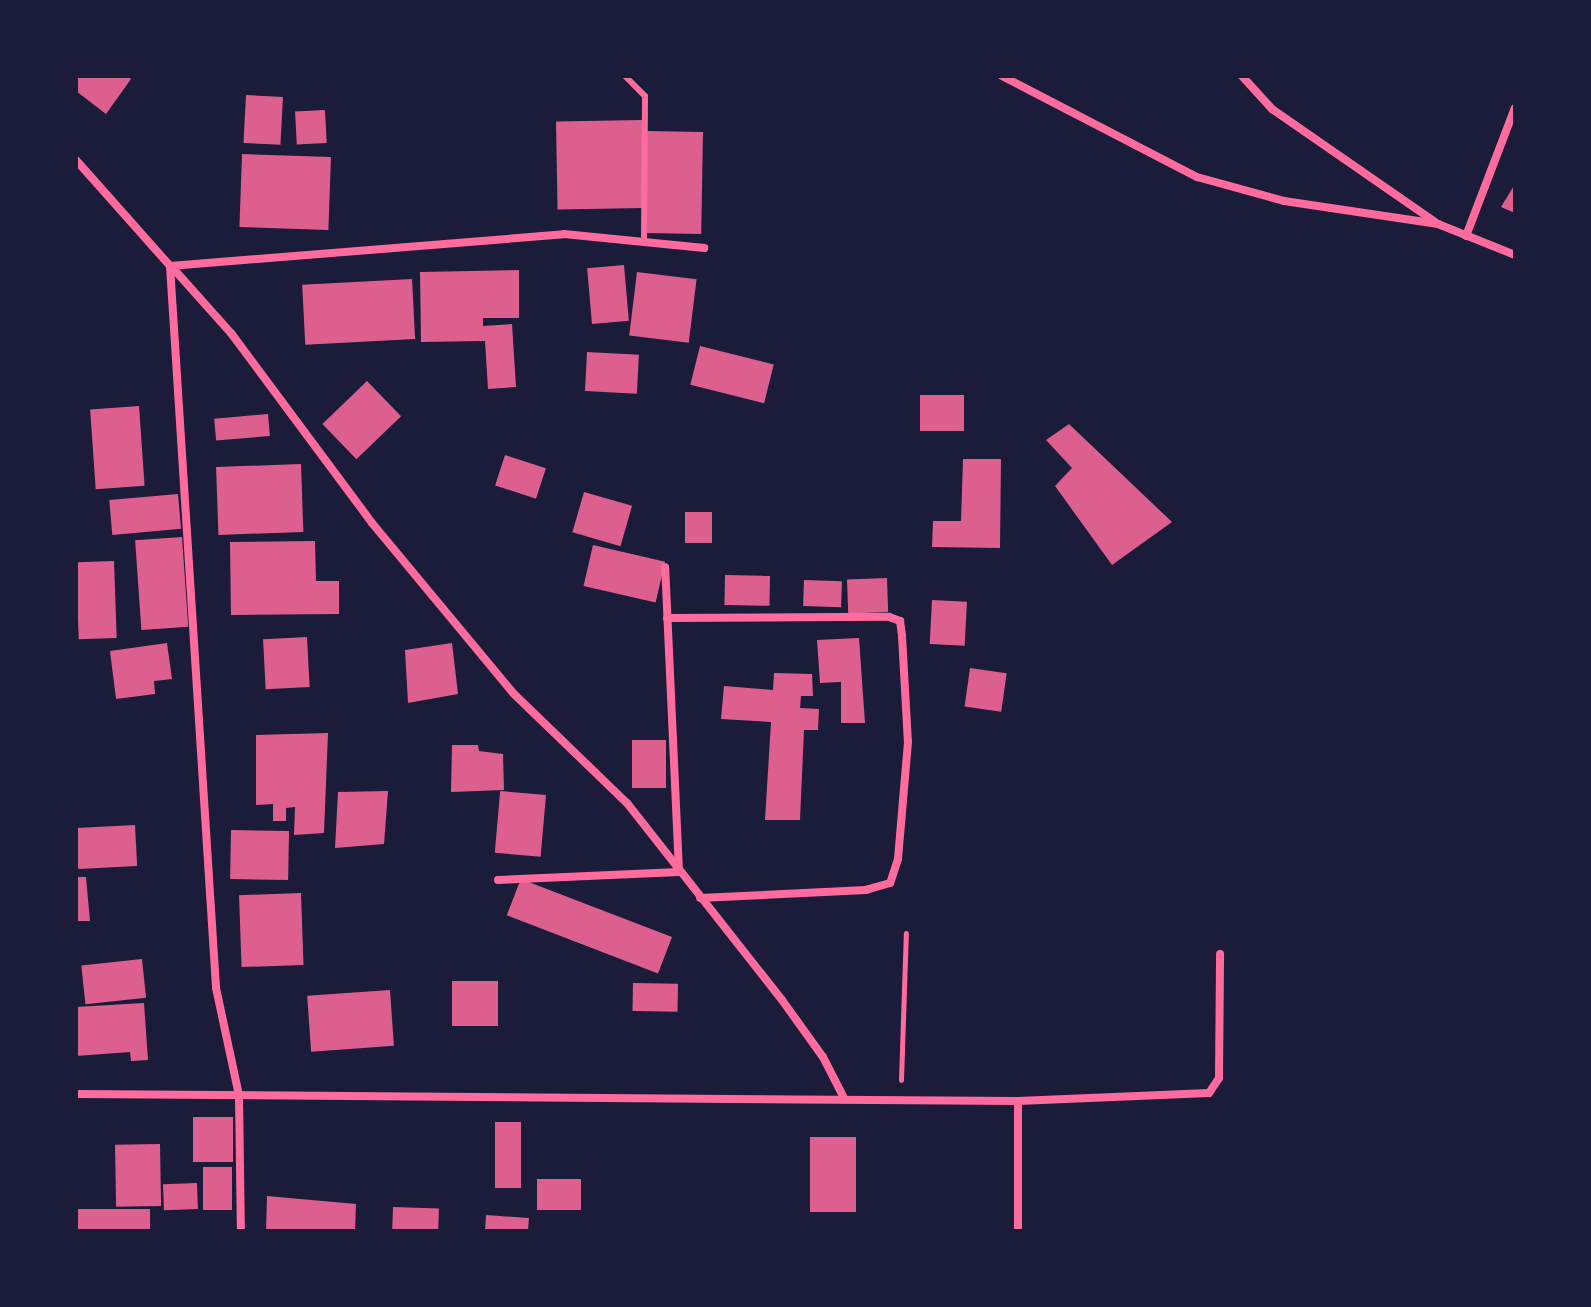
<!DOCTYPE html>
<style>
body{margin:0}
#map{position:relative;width:1591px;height:1307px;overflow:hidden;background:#1b1b3a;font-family:"DM Sans",sans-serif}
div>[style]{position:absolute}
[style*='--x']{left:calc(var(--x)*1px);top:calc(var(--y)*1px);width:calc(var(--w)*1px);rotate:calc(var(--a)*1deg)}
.building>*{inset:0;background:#dd5f8e;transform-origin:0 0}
.path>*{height:5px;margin:-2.5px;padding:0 2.5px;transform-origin:2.5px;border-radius:2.5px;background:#ff6b9d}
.service>*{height:6px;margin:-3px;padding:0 3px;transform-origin:3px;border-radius:3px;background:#ff6b9d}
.minor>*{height:8px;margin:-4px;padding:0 4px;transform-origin:4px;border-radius:4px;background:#ff6b9d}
span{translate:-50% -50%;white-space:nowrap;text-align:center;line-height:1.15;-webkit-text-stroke:7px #1b1b3a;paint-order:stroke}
.frame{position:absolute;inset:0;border:78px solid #1b1b3a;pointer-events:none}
</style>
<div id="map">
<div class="building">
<div style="clip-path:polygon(76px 76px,127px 76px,131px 79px,106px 114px,76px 91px)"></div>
<div style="left:246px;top:95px;width:37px;height:48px;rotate:3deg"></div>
<div style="left:325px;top:110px;width:33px;height:30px;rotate:87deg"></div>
<div style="left:642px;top:120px;width:88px;height:86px;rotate:89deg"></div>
<div style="left:647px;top:131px;width:56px;height:102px;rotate:1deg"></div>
<div style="left:242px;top:154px;width:89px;height:73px;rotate:2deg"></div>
<div style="clip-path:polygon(1515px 184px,1515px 213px,1501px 207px)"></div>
<div style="left:624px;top:265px;width:56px;height:37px;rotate:85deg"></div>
<div style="clip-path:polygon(519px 270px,519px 318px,483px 318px,483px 326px,512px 324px,516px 387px,488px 389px,485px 341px,421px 342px,420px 272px)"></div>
<div style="left:637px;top:272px;width:60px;height:64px;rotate:7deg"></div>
<div style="left:412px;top:279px;width:60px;height:110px;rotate:87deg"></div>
<div style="left:700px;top:346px;width:76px;height:40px;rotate:14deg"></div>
<div style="left:587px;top:352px;width:52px;height:39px;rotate:3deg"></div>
<div style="left:367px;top:381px;width:49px;height:62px;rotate:46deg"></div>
<div style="left:920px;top:395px;width:44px;height:36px"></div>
<div style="left:139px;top:406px;width:80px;height:49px;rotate:86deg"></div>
<div style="left:268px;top:414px;width:22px;height:54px;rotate:85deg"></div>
<div style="clip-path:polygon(1069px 424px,1172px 522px,1112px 565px,1055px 486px,1072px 468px,1046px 440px)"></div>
<div style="left:505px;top:455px;width:43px;height:32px;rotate:18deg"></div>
<div style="clip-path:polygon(963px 459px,1001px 459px,1000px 548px,932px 547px,933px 521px,961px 521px)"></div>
<div style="left:301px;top:464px;width:68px;height:85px;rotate:88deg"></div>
<div style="left:584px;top:492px;width:50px;height:42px;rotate:16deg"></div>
<div style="left:178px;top:494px;width:35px;height:69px;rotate:85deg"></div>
<div style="left:685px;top:512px;width:27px;height:31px"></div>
<div style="left:182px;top:537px;width:90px;height:47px;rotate:86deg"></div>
<div style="clip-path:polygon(315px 541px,316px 581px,339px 581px,339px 614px,231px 615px,230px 542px)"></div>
<div style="left:593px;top:545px;width:74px;height:42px;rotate:13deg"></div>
<div style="left:114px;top:561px;width:77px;height:38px;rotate:88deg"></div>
<div style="left:725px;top:575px;width:45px;height:30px;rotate:1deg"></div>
<div style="left:887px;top:578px;width:34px;height:40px;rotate:88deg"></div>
<div style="left:804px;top:580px;width:38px;height:26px;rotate:2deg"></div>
<div style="left:932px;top:600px;width:35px;height:44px;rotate:3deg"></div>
<div style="left:307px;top:637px;width:50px;height:44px;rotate:87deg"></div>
<div style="clip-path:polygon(859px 638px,865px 723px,841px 723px,841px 682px,820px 683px,817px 640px)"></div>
<div style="clip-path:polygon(167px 643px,172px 679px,154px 681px,155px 694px,116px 699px,110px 651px)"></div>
<div style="clip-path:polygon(452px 643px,458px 694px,408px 703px,405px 650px)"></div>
<div style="left:970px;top:668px;width:37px;height:39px;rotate:8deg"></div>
<div style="clip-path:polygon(774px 673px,812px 674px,813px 696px,801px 696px,800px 708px,819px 709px,818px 730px,804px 730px,800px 820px,765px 820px,771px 722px,721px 719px,724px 686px,773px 690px)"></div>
<div style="clip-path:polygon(328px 733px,324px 833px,294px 835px,295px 807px,286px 808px,286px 821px,273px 821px,273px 804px,256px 805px,256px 735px)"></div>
<div style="left:632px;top:740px;width:34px;height:48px"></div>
<div style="clip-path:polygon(452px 745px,478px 745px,479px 751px,503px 754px,504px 790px,451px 792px)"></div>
<div style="clip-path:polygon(388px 791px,384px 844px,335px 848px,338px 792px)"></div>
<div style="left:546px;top:795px;width:62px;height:46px;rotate:95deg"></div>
<div style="left:135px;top:825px;width:41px;height:59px;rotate:87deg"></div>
<div style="left:231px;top:830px;width:58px;height:49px;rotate:1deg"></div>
<div style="clip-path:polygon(76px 877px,86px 877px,90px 921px,76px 921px)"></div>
<div style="left:301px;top:893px;width:72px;height:62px;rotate:88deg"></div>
<div style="left:672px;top:937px;width:39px;height:162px;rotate:111deg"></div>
<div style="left:142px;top:959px;width:39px;height:61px;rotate:84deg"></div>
<div style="left:452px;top:981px;width:46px;height:45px"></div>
<div style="left:633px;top:983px;width:45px;height:28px;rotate:1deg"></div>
<div style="left:390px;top:990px;width:56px;height:83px;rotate:86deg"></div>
<div style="clip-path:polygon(144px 1003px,148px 1060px,131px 1061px,130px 1052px,76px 1056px,76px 1007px)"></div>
<div style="left:193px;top:1117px;width:40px;height:45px"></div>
<div style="left:495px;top:1122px;width:26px;height:66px"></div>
<div style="left:856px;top:1137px;width:75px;height:46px;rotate:90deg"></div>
<div style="left:160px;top:1144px;width:62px;height:45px;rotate:89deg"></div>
<div style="left:203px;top:1167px;width:29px;height:43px"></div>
<div style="left:537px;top:1179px;width:44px;height:31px"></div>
<div style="left:197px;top:1183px;width:26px;height:34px;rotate:88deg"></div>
<div style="clip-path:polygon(267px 1196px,356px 1204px,355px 1231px,266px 1231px)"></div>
<div style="left:393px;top:1207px;width:46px;height:24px;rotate:2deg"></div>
<div style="left:76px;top:1209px;width:74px;height:22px"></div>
<div style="clip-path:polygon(486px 1215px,529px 1218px,528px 1231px,485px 1231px)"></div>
</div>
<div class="path">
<div style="--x:901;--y:1080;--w:147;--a:-88.1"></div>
</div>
<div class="service">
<div style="--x:625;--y:76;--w:28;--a:45"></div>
<div style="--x:645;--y:96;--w:145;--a:90.4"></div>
</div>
<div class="minor">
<div style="--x:1002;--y:76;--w:220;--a:27.4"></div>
<div style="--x:1197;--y:177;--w:90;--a:15.4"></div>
<div style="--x:1284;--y:201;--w:156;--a:8.5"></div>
<div style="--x:1438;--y:224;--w:83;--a:21.9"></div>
<div style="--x:1242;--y:76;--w:45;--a:47.7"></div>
<div style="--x:1272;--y:109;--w:198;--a:34.7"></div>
<div style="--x:76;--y:160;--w:142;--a:48.4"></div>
<div style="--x:170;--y:266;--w:723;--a:86.35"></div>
<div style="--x:216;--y:988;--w:109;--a:77.9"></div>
<div style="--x:239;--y:1095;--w:136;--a:89.2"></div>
<div style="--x:1466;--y:236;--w:137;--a:-69.1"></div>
<div style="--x:170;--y:266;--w:395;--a:-4.6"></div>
<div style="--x:564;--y:234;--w:141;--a:5.7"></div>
<div style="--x:171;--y:266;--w:90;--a:48.2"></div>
<div style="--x:231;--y:333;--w:237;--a:53.4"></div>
<div style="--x:372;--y:523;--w:222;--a:50.3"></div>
<div style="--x:514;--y:694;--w:157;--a:44"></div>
<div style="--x:627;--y:803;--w:251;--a:51.8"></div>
<div style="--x:782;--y:1000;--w:70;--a:54.3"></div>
<div style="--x:823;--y:1057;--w:44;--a:62.9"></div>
<div style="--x:667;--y:618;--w:222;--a:-0.3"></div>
<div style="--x:889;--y:617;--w:12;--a:20"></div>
<div style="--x:900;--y:621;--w:15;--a:82"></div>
<div style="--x:902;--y:636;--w:106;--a:86.8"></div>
<div style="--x:908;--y:742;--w:117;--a:94.9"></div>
<div style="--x:898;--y:859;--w:25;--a:108"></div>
<div style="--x:890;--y:883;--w:25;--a:164"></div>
<div style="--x:866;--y:890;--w:166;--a:177.2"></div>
<div style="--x:498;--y:880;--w:181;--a:-2.5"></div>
<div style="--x:679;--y:872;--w:305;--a:-92.6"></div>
<div style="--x:76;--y:1094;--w:942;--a:0.43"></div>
<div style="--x:1018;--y:1101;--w:191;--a:-2.4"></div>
<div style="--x:1209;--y:1093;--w:18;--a:-56"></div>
<div style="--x:1219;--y:1078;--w:124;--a:-89.5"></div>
<div style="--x:1018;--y:1101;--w:130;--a:90"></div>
</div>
<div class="frame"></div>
</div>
